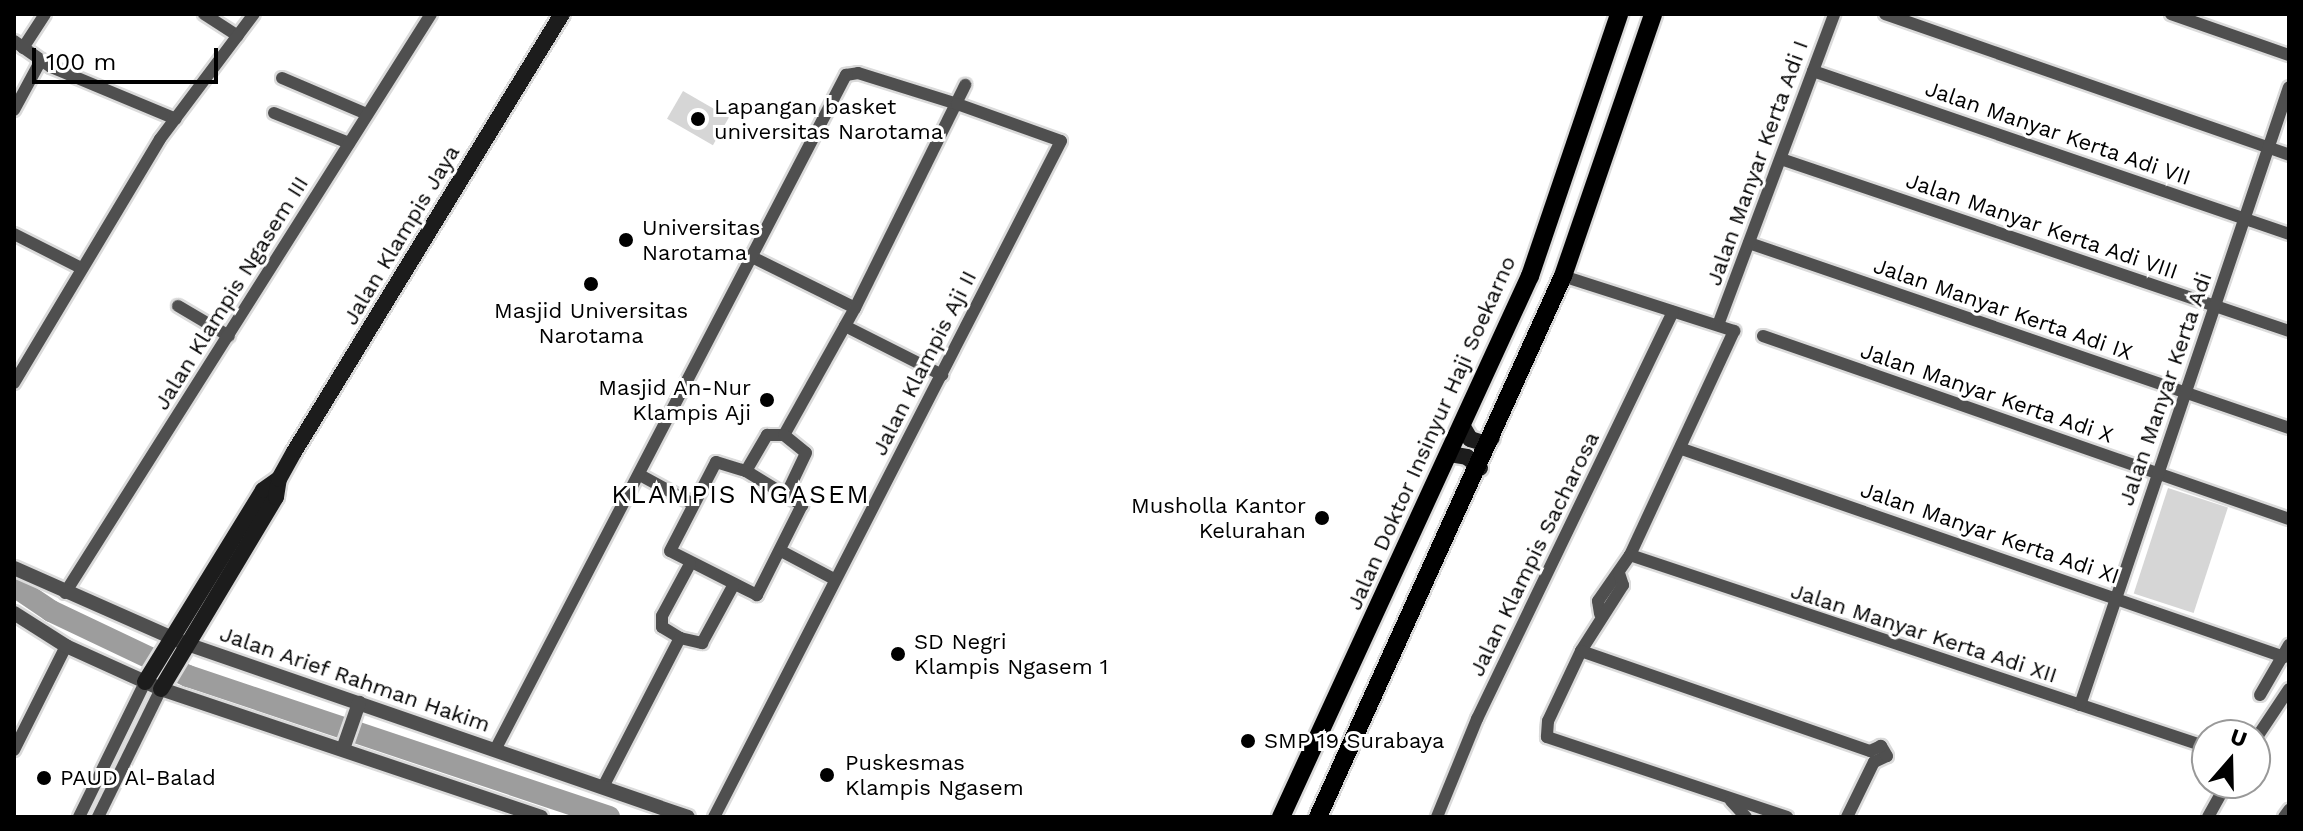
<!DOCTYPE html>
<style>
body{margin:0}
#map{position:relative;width:2303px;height:831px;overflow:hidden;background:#fff;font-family:"Work Sans",sans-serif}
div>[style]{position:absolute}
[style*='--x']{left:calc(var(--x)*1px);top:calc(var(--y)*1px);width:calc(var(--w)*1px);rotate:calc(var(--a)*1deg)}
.green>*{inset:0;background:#d6d6d6;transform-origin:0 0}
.river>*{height:22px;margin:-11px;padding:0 11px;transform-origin:11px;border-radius:11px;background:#9d9d9d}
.roads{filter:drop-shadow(2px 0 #dbdbdb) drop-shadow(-2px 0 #dbdbdb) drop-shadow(0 2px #dbdbdb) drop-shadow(0 -2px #dbdbdb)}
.minor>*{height:12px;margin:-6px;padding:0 6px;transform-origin:6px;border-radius:6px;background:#4f4f4f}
.tertiary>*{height:14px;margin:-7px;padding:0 7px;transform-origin:7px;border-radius:7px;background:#4f4f4f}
.secondary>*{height:16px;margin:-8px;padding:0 8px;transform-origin:8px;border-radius:8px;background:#1c1c1c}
.primary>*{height:18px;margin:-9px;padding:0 9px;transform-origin:9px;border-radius:9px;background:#000}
.dots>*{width:22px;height:22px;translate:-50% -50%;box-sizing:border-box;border:4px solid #fff;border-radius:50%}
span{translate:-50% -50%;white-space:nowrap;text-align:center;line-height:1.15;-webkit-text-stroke:6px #fff;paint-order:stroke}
.poi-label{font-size:22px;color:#000}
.left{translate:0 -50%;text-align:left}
.right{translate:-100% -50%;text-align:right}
.street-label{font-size:22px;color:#000}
.quarter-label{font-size:26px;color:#000;letter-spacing:2px}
.frame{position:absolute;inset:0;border:16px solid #000;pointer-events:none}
.north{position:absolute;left:2191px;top:719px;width:80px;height:80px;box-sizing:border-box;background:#fff;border:2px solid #999;border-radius:50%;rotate:20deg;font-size:22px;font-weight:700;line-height:32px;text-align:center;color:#000}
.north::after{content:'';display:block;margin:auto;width:28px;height:36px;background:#000;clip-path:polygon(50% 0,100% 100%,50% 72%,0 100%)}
.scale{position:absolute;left:32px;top:48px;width:186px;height:36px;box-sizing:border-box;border:4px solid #000;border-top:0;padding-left:10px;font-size:24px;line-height:28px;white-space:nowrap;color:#000;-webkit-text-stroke:6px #fff;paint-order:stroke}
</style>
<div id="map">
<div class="green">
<div style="left:683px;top:91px;width:53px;height:32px;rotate:30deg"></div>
<div style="left:2168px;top:488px;width:63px;height:111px;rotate:18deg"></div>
</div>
<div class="river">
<div style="--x:14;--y:586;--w:45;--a:34"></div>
<div style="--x:51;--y:611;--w:152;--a:25.4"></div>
<div style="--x:188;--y:676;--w:444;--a:18.5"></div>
</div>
<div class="roads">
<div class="minor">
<div style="--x:204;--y:14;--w:40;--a:32.9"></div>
<div style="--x:1885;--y:14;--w:428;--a:19.2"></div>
<div style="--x:2171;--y:14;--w:125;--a:19.2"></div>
<div style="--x:14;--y:41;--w:45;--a:35.1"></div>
<div style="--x:51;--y:67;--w:135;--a:22.6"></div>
<div style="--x:23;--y:48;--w:40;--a:-57.1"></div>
<div style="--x:1813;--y:71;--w:503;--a:18.9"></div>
<div style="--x:282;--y:78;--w:92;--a:23"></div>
<div style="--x:14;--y:110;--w:57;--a:-61.6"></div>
<div style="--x:274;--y:113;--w:81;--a:21.8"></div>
<div style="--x:1781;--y:159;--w:536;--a:18.71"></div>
<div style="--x:14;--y:234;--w:75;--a:26.9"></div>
<div style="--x:1749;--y:243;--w:571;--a:18.91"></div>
<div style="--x:750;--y:256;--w:117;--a:26.3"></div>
<div style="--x:1563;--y:276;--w:180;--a:17.8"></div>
<div style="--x:1734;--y:331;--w:247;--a:114.9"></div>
<div style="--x:1630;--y:555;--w:56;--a:124.8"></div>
<div style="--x:1598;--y:601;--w:13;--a:81"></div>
<div style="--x:178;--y:306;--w:59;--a:30.5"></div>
<div style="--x:1718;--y:325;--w:332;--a:-69.5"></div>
<div style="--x:845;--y:326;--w:109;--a:26.8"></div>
<div style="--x:1763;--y:336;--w:557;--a:19.18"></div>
<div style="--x:14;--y:383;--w:284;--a:-59.1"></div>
<div style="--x:160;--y:139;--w:156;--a:-53.1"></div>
<div style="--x:784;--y:435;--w:145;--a:-60.8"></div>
<div style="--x:855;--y:308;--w:249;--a:-63.7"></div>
<div style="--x:1682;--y:449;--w:637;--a:19.06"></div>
<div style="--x:716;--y:462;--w:31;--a:17"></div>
<div style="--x:746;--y:471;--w:66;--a:31.3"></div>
<div style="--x:802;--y:505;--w:101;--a:116.6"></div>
<div style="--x:757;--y:595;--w:97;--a:-153.2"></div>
<div style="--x:670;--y:551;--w:100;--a:-62.7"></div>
<div style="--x:746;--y:471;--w:42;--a:-59.7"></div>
<div style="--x:767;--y:435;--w:17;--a:0"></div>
<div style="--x:784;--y:435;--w:28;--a:39"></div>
<div style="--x:806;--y:453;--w:44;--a:115.4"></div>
<div style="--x:640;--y:475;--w:60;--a:28.7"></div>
<div style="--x:781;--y:551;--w:60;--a:27.8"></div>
<div style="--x:1630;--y:555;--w:608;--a:18.41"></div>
<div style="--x:690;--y:564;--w:59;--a:118.3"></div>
<div style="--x:662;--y:616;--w:11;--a:90"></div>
<div style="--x:662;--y:627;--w:21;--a:31"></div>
<div style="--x:680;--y:638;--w:23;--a:13"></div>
<div style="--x:702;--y:643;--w:65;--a:-61.5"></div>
<div style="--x:1619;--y:573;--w:13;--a:72"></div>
<div style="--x:1623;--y:585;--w:78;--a:122.5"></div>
<div style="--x:1581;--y:651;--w:77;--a:115.2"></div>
<div style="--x:1548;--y:721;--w:16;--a:94"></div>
<div style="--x:1547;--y:737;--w:253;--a:18.4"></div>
<div style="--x:65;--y:593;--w:685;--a:-57.7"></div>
<div style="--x:1581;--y:651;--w:306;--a:19.1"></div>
<div style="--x:2260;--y:695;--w:58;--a:-59.9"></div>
<div style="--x:2080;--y:705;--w:652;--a:-71.32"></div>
<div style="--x:2255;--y:740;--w:61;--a:-56.3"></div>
<div style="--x:14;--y:750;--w:116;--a:-63.4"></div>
<div style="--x:495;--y:750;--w:761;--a:-62.53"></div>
<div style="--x:846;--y:75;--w:12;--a:-9"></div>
<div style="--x:858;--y:73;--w:104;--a:17.4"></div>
<div style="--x:957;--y:104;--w:110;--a:19.6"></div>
<div style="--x:1061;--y:141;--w:760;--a:117.17"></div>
<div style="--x:603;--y:787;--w:168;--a:-62.7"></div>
<div style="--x:1731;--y:801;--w:22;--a:47"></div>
<div style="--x:79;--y:817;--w:150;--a:-63.9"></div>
<div style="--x:98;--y:817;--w:143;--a:-63.8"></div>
<div style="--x:1437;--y:817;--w:106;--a:-67.8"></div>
<div style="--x:1477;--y:719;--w:452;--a:-64.3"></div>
<div style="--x:1847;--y:817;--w:61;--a:-63.9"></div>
<div style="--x:1874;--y:762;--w:14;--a:-25"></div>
<div style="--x:1887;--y:756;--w:12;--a:-121"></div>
<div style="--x:1881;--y:746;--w:12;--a:156"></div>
<div style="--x:2208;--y:817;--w:39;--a:-61"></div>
<div style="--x:2284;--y:817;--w:9;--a:-54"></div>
</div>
<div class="tertiary">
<div style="--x:14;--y:568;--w:186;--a:23.8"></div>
<div style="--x:184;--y:643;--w:533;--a:19.05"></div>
<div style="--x:14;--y:613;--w:62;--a:32.4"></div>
<div style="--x:66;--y:646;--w:104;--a:24.4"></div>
<div style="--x:161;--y:689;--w:401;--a:18.6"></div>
<div style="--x:343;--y:749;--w:49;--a:-70.8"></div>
</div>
<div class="secondary">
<div style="--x:1462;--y:425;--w:16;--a:60"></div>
<div style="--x:1470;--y:439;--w:14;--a:17"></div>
<div style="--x:1483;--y:443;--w:10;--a:-29"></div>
<div style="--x:1450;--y:454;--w:17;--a:10"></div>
<div style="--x:1467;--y:457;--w:17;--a:40"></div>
<div style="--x:145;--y:682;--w:225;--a:-58.4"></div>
<div style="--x:263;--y:490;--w:19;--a:-35"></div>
<div style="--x:161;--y:689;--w:224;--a:-59.1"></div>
<div style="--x:276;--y:497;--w:18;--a:-81"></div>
<div style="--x:279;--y:479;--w:31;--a:-61"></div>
<div style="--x:294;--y:452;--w:513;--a:-58.54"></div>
</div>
<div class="primary">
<div style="--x:1281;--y:817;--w:596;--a:-65.29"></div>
<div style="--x:1530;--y:276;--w:277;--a:-71.2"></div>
<div style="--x:1318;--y:817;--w:594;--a:-65.64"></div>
<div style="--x:1563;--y:276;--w:277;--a:-71"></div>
</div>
</div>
<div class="dots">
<div style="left:698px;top:119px;background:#000"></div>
<div style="left:626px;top:240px;background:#000"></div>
<div style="left:591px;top:284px;background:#000"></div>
<div style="left:767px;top:400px;background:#000"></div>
<div style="left:1322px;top:518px;background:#000"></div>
<div style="left:898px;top:654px;background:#000"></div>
<div style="left:1248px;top:741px;background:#000"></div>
<div style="left:827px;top:775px;background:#000"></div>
<div style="left:44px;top:778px;background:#000"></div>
</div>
<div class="poi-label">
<span class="left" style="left:714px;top:119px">Lapangan basket<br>universitas Narotama</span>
<span class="left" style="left:642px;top:240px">Universitas<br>Narotama</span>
<span style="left:591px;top:323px">Masjid Universitas<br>Narotama</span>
<span class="right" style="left:751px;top:400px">Masjid An-Nur<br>Klampis Aji</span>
<span class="right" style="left:1306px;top:518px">Musholla Kantor<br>Kelurahan</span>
<span class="left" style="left:914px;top:654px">SD Negri<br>Klampis Ngasem 1</span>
<span class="left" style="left:1264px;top:741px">SMP 19 Surabaya</span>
<span class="left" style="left:845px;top:775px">Puskesmas<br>Klampis Ngasem</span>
<span class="left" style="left:60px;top:778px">PAUD Al-Balad</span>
</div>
<div class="street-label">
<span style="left:2058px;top:133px;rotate:19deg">Jalan Manyar Kerta Adi VII</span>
<span style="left:1757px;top:163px;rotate:-70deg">Jalan Manyar Kerta Adi I</span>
<span style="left:2042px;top:226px;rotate:19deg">Jalan Manyar Kerta Adi VIII</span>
<span style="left:401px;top:235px;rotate:-59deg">Jalan Klampis Jaya</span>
<span style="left:231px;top:293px;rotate:-58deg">Jalan Klampis Ngasem III</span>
<span style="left:2003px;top:309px;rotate:19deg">Jalan Manyar Kerta Adi IX</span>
<span style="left:924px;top:363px;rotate:-63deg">Jalan Klampis Aji II</span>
<span style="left:2165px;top:389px;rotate:-71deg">Jalan Manyar Kerta Adi</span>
<span style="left:1987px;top:393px;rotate:19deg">Jalan Manyar Kerta Adi X</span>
<span style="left:1431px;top:433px;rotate:-66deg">Jalan Doktor Insinyur Haji Soekarno</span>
<span style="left:1990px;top:533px;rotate:19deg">Jalan Manyar Kerta Adi XI</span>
<span style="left:1534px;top:554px;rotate:-64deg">Jalan Klampis Sacharosa</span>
<span style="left:1924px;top:633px;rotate:18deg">Jalan Manyar Kerta Adi XII</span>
<span style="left:355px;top:679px;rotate:19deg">Jalan Arief Rahman Hakim</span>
</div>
<div class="quarter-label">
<span style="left:741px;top:495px">KLAMPIS NGASEM</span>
</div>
<div class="frame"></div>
<div class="north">U</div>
<div class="scale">100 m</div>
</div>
